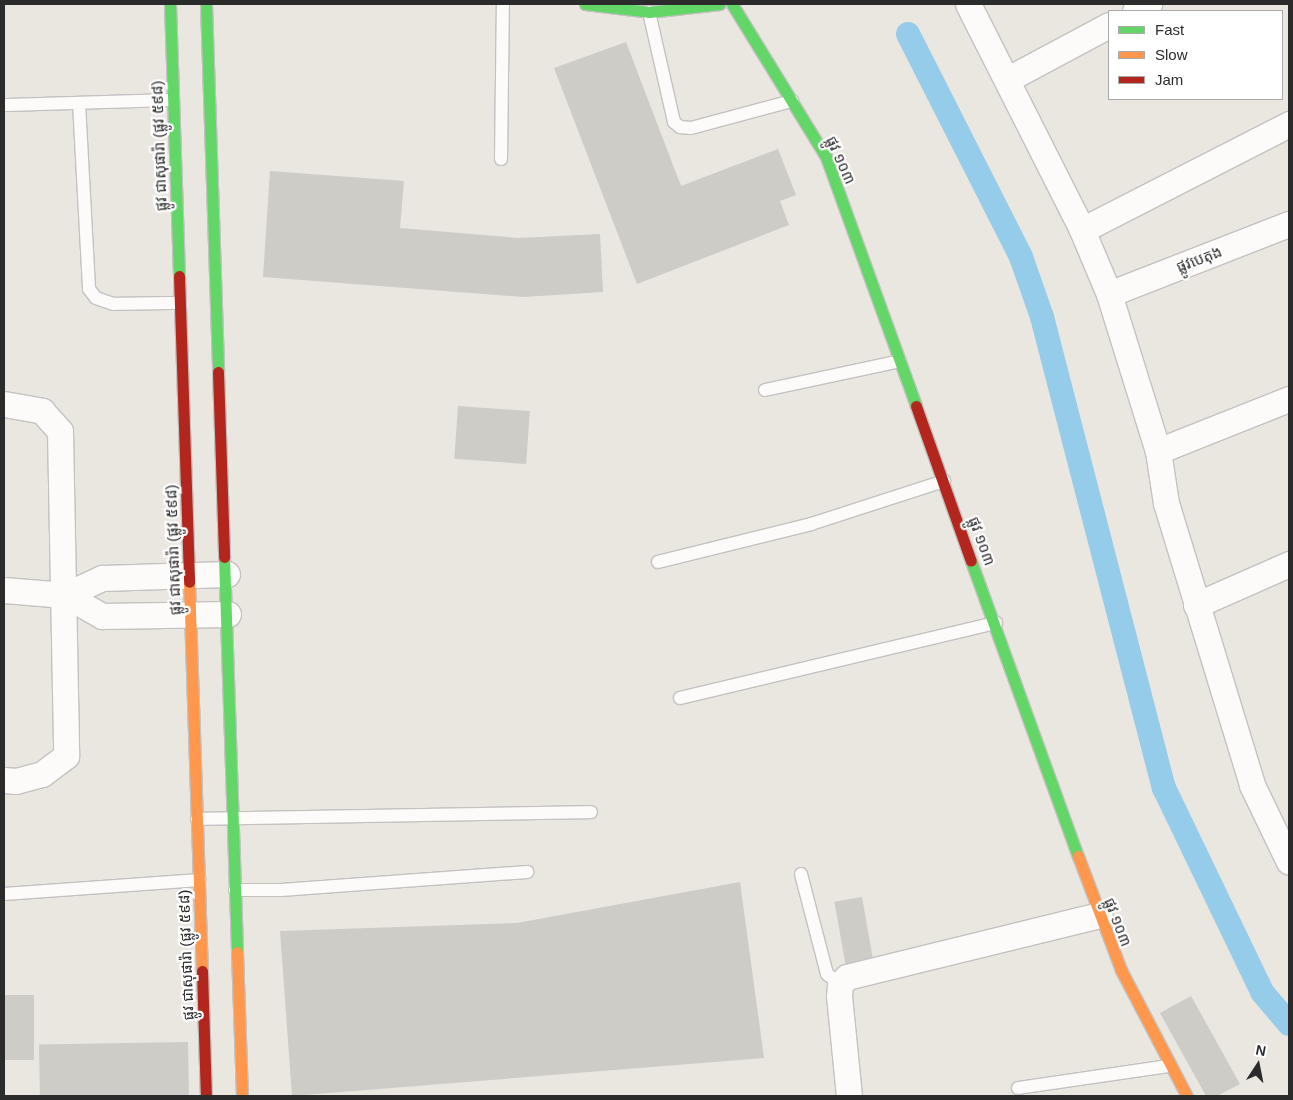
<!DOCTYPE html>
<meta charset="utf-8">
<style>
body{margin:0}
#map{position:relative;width:1293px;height:1100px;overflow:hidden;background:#eae6e0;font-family:Arial,"Noto Sans Khmer",sans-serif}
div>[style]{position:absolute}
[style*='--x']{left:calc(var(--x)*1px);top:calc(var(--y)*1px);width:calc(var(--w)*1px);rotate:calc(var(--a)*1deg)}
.canal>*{height:24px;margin:-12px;padding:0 12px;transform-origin:12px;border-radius:12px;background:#95ccea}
.building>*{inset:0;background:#ceccc7;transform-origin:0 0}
.roads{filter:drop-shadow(1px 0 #c3c2c1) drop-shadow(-1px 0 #c3c2c1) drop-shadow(0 1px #c3c2c1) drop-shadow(0 -1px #c3c2c1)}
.lane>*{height:12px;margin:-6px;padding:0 6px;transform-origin:6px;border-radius:6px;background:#fcfbfa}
.street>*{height:25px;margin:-12.5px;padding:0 12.5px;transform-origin:12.5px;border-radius:12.5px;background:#fcfbfa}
.fast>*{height:11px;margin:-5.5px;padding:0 5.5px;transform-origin:5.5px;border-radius:5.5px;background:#63d668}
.slow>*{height:11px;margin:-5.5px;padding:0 5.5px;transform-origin:5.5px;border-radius:5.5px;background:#ff974d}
.jam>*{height:11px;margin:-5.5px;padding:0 5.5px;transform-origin:5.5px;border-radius:5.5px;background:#b3261e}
span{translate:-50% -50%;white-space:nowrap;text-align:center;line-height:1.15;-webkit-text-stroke:4.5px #fff;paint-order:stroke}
.street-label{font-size:15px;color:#2b2b2b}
.frame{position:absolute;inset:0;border:5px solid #2b2b2b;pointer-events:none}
.legend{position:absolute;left:1108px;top:10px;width:175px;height:90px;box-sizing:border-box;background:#fff;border:1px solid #aaa;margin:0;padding:6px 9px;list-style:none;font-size:15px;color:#2b2b2b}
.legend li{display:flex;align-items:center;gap:10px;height:25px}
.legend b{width:25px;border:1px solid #aaa}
.north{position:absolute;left:1233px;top:1040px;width:50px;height:50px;-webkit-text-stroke:4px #fff;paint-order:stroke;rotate:11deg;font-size:14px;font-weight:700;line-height:20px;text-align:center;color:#2b2b2b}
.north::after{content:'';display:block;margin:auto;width:18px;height:22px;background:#2b2b2b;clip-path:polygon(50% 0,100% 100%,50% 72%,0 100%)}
</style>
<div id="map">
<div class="canal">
<div style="--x:908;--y:34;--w:250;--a:63.1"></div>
<div style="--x:1021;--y:257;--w:64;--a:70.7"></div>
<div style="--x:1042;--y:317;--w:487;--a:75.5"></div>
<div style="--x:1164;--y:788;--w:226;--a:64.3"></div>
<div style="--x:1262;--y:992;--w:42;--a:49.8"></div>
</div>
<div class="building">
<div style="clip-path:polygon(626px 42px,681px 186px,778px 149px,796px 195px,780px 201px,789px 225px,637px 284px,554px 68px)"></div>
<div style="clip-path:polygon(270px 171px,404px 181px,400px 228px,518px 238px,600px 234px,603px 292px,523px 297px,263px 277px)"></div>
<div style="left:458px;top:406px;width:72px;height:53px;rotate:4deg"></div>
<div style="clip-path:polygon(740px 882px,764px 1058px,292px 1096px,280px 931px,517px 923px)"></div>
<div style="left:862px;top:897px;width:72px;height:28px;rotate:80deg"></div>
<div style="left:4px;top:995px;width:30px;height:65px"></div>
<div style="clip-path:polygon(1191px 996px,1240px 1084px,1217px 1096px,1206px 1096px,1160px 1013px)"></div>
<div style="left:188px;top:1042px;width:54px;height:149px;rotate:89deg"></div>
</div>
<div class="roads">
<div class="lane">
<div style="--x:649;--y:12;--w:113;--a:77.2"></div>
<div style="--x:674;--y:122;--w:8;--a:40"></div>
<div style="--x:680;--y:127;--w:11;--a:5"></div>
<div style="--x:691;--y:128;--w:105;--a:-15"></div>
<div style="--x:79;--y:103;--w:186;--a:86.9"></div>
<div style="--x:89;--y:289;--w:11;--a:52"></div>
<div style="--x:96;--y:298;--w:18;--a:19"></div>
<div style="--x:113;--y:304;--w:66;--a:-0.9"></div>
<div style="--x:4;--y:105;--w:169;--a:-1.7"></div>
<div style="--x:501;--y:159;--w:155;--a:-89.3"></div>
<div style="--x:765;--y:390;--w:138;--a:-12.1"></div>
<div style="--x:658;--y:562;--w:158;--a:-13.9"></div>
<div style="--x:811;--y:524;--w:140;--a:-17.9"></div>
<div style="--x:680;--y:698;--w:325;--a:-13.4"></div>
<div style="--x:197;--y:819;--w:394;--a:-1"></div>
<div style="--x:801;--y:874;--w:103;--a:75.4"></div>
<div style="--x:827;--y:974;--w:16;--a:38"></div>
<div style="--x:235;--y:890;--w:46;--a:0"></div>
<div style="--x:281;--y:890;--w:247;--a:-4.2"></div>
<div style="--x:4;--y:894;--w:196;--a:-4.1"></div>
<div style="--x:1018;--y:1088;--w:153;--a:-8.3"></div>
</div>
<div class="street">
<div style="--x:968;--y:4;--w:253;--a:63.2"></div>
<div style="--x:1082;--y:230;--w:69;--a:67.1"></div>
<div style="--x:1109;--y:294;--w:164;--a:72.7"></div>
<div style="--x:1158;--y:451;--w:53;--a:81.3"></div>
<div style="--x:1166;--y:503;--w:295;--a:73"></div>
<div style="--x:1252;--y:785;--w:85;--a:64.3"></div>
<div style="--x:1135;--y:11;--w:16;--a:-27"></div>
<div style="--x:1008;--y:79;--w:115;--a:-28.1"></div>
<div style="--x:1082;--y:230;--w:233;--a:-27.1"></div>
<div style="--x:1109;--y:294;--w:193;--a:-21.3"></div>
<div style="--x:4;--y:404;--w:39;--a:10"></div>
<div style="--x:42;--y:411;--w:27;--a:48"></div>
<div style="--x:60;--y:431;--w:325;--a:88.9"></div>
<div style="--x:66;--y:756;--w:30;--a:143"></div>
<div style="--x:42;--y:774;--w:27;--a:165"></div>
<div style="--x:16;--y:781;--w:12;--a:-175"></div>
<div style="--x:1158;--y:451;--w:141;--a:-21.7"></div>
<div style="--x:4;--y:590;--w:61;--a:4.7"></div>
<div style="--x:65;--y:595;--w:43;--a:29.6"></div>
<div style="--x:102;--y:616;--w:126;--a:-0.9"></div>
<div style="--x:65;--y:595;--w:41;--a:-24.7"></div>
<div style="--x:102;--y:578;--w:125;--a:-1.8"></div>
<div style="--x:1196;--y:605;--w:102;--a:-23.8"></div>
<div style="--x:849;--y:1096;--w:100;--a:-95.7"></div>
<div style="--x:839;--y:996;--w:12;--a:-85"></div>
<div style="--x:840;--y:984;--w:10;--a:-45"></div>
<div style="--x:847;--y:977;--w:260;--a:-13.8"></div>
</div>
<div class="fast">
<div style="--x:170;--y:4;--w:272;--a:88.1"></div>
<div style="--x:206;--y:4;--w:368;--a:88.1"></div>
<div style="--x:585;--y:4;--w:64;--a:7.1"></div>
<div style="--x:649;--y:12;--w:71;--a:-6.4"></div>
<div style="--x:732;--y:4;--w:180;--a:58.4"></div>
<div style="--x:826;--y:157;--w:265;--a:70.1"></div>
<div style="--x:224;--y:557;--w:395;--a:88.1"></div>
<div style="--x:971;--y:561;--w:314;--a:70.1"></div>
</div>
<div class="slow">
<div style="--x:189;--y:582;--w:389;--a:88.1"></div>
<div style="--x:1078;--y:856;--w:122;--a:69.3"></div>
<div style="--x:1121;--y:970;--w:142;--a:62.4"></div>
<div style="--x:237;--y:952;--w:144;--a:88"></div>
</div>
<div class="jam">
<div style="--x:179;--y:276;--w:306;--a:88.1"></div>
<div style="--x:218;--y:372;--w:185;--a:88.1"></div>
<div style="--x:916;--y:406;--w:164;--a:70.5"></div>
<div style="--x:202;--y:971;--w:125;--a:88.2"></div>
</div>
</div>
<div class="street-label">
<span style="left:159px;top:146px;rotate:-92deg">ផ្លូវ ជាសុផារ៉ា (ផ្លូវ ៥៩៨)</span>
<span style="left:841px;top:160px;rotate:66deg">ផ្លូវ ១០៣</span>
<span style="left:1199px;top:259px;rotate:-21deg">ផ្លូវបេតុង</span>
<span style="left:982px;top:541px;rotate:70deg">ផ្លូវ ១០៣</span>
<span style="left:173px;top:550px;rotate:-92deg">ផ្លូវ ជាសុផារ៉ា (ផ្លូវ ៥៩៨)</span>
<span style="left:1118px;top:922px;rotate:69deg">ផ្លូវ ១០៣</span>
<span style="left:186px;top:955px;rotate:-92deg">ផ្លូវ ជាសុផារ៉ា (ផ្លូវ ៥៩៨)</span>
</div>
<div class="frame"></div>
<ul class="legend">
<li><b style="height:6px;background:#63d668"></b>Fast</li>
<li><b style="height:6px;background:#ff974d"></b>Slow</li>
<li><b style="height:6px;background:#b3261e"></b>Jam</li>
</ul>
<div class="north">N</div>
</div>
